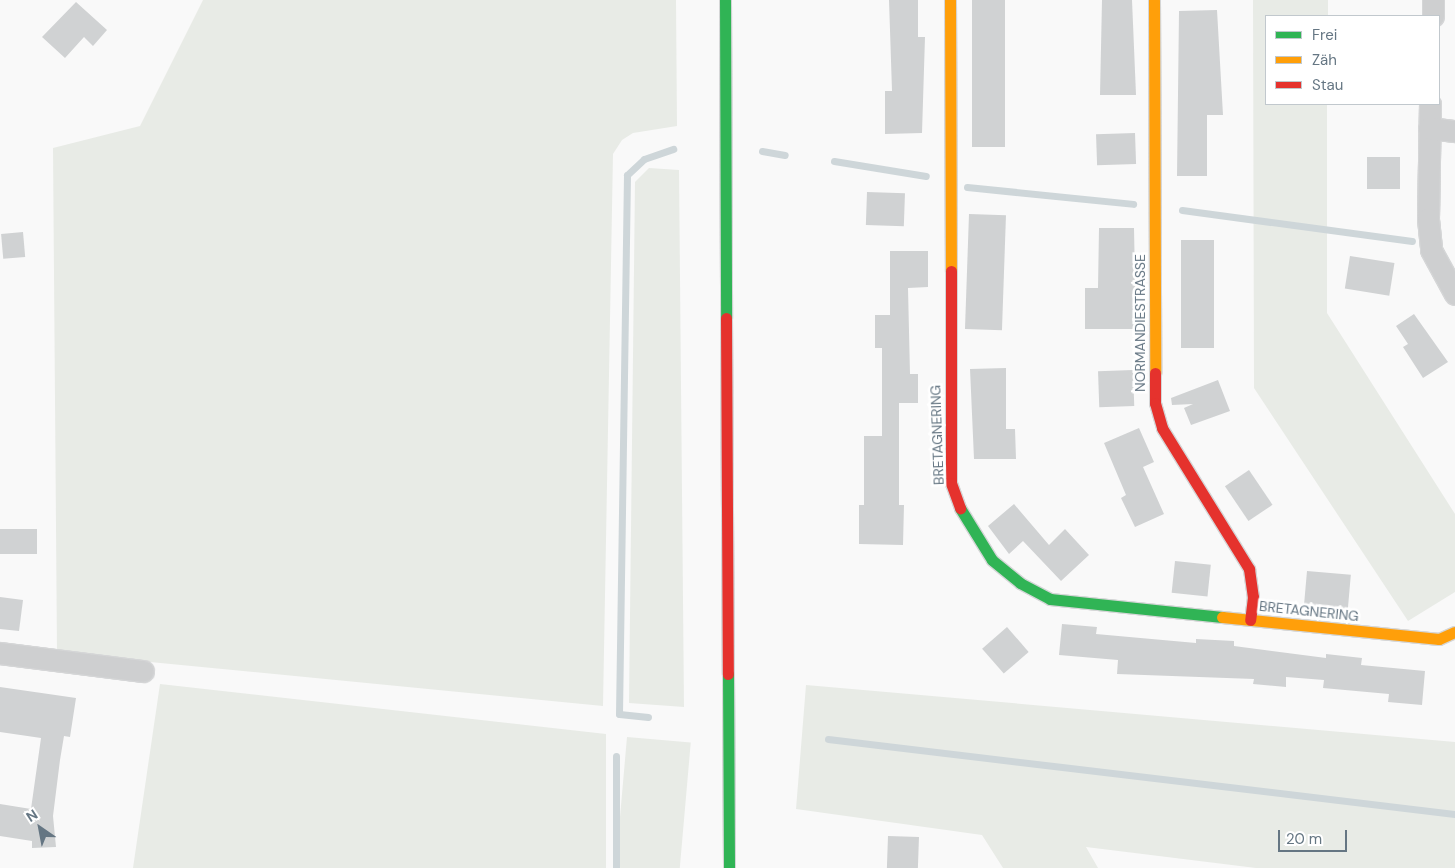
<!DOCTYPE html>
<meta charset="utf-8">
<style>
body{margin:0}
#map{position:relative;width:1455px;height:868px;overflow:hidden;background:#f9f9f9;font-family:"DM Sans",sans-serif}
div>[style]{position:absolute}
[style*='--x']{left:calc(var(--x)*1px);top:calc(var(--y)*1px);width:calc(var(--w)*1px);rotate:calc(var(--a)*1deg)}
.green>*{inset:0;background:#e8ebe6;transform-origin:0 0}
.stream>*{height:7px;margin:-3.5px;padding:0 3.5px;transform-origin:3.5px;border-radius:3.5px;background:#ced6d9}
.building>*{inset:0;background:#d0d2d3;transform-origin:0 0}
.roads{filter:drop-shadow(1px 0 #d5d6d7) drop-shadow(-1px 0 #d5d6d7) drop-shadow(0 1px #d5d6d7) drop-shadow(0 -1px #d5d6d7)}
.street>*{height:21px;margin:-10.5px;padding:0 10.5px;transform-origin:10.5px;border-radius:10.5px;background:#cecfd0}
.fast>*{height:11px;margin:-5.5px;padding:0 5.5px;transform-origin:5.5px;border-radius:5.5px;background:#30b455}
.slow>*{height:11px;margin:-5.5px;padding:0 5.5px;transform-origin:5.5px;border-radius:5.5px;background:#ff9f0a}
.jam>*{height:11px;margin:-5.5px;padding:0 5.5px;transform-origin:5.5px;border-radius:5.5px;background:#e5322d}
span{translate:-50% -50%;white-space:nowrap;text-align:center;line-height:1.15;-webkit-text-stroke:5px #fff;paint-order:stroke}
.street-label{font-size:14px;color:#657683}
.legend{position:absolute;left:1265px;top:15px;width:175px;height:90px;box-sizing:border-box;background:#fff;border:1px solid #c1c8cd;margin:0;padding:6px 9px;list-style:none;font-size:15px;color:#657683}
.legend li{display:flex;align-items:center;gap:10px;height:25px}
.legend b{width:25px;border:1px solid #c1c8cd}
.north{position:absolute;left:15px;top:803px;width:50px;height:50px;-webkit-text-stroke:4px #fff;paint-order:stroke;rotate:327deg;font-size:14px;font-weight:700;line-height:20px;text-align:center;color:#657683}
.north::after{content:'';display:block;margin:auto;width:18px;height:22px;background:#657683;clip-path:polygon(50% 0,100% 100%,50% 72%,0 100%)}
.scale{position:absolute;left:1278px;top:830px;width:69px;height:22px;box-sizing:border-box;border:2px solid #657683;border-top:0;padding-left:6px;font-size:15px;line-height:18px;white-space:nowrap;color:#657683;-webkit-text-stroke:4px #fff;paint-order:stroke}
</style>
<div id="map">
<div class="green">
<div style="clip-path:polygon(203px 0,676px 0,677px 126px,633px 133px,622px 140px,613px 154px,603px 706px,57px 653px,53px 148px,140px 126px)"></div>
<div style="clip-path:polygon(1253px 0,1328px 0,1328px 16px,1266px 16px,1266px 104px,1327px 104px,1327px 313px,1455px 514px,1455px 592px,1408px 621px,1254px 388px)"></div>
<div style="clip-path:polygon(649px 168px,679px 170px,684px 707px,629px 703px,635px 182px)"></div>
<div style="clip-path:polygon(160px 684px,606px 734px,606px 868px,133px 868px)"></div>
<div style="clip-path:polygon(806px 685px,1455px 742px,1455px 868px,1256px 868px,1086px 847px,1098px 868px,1003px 868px,982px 835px,796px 809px)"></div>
<div style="left:627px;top:737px;width:64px;height:131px;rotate:5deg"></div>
</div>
<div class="stream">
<div style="--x:762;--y:151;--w:23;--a:10"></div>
<div style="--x:834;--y:161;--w:93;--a:9.3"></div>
<div style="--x:967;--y:187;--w:167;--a:5.8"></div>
<div style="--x:1182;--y:210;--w:232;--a:7.7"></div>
<div style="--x:648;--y:717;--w:29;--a:-174"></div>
<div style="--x:619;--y:714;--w:539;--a:-89.15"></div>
<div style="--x:627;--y:175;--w:23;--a:-43"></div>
<div style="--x:644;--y:159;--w:31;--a:-19"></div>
<div style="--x:828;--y:739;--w:631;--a:6.82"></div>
<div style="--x:616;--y:756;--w:112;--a:90"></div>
</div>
<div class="building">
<div style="clip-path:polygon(889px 0,918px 0,918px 37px,925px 37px,922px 133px,885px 134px,885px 91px,892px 91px)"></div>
<div style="left:972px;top:0;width:33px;height:147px"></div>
<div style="clip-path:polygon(1102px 0,1132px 0,1136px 95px,1100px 95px)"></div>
<div style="clip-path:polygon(76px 2px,107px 30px,93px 46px,84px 37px,65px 58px,42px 37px)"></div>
<div style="clip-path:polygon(1217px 10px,1223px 115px,1207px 115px,1207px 176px,1177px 176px,1179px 11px)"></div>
<div style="left:1135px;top:133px;width:31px;height:39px;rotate:88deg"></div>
<div style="left:1367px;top:157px;width:33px;height:32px"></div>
<div style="left:867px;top:192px;width:38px;height:33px;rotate:2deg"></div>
<div style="left:969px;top:214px;width:37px;height:115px;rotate:2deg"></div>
<div style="clip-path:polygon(1099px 228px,1134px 228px,1136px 329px,1085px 329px,1085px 288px,1098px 288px)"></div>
<div style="left:23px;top:232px;width:25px;height:22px;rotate:85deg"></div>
<div style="left:1181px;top:240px;width:33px;height:108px"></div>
<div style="clip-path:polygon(890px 251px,928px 251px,928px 287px,908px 288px,910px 374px,918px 374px,918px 403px,899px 403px,899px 505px,904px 505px,903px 545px,859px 544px,859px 505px,864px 505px,864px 436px,882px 436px,882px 348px,875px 348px,875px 315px,890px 315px)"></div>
<div style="left:1350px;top:256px;width:45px;height:33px;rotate:9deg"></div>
<div style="clip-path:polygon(1414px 314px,1448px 362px,1423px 378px,1403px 347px,1408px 344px,1396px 326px)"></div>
<div style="clip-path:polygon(1006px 368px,1006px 429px,1015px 429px,1016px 459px,974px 459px,970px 369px)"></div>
<div style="left:1133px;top:370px;width:36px;height:35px;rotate:88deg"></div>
<div style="clip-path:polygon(1218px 380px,1230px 411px,1191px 425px,1184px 408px,1193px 404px,1172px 405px,1171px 398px)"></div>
<div style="clip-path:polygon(1139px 428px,1154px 462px,1143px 467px,1164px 514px,1135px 527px,1121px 498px,1126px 495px,1104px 443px)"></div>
<div style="left:1249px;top:470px;width:42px;height:29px;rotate:56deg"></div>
<div style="clip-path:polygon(1014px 504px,1049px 545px,1065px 529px,1089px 555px,1061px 581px,1023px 541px,1009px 554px,988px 526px)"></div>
<div style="left:0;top:529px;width:37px;height:25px"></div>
<div style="left:1175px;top:561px;width:36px;height:32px;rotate:6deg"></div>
<div style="left:1307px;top:571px;width:44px;height:34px;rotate:5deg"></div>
<div style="clip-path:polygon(0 597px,23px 600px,19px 631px,0 629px)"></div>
<div style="clip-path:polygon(1062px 624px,1097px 627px,1096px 634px,1196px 643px,1196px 639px,1234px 641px,1234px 646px,1326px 658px,1326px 654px,1362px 658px,1361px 665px,1425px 671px,1422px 705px,1388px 702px,1389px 694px,1323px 688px,1324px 680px,1286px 677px,1286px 687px,1253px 684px,1254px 679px,1117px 674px,1118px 660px,1059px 655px)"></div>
<div style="left:1007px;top:627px;width:33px;height:33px;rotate:49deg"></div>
<div style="clip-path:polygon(0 687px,76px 698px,70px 737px,64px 736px,60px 760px,53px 816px,56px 847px,32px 848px,32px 841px,0 836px,0 804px,31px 809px,41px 738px,0 732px)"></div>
<div style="left:888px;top:836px;width:31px;height:32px;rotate:2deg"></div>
</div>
<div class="roads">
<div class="street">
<div style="--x:1433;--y:16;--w:16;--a:-90"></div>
<div style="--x:1430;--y:104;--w:115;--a:91"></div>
<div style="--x:1428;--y:219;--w:31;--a:84"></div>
<div style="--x:1431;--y:250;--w:50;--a:61.4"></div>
<div style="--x:1429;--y:128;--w:26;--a:7"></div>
<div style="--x:0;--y:653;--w:144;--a:7.2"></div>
</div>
<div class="fast">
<div style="--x:725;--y:0;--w:318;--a:89.8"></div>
<div style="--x:960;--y:508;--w:61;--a:58.4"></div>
<div style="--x:992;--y:560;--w:36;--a:39"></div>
<div style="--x:1020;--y:583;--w:34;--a:28"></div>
<div style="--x:1050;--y:599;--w:173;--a:6"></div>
<div style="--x:728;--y:674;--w:194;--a:89.7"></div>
</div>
<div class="slow">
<div style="--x:950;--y:0;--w:271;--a:89.8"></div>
<div style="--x:1154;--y:0;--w:373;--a:89.8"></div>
<div style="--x:1222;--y:617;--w:218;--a:5.8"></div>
<div style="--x:1439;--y:639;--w:17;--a:-24"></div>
</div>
<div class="jam">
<div style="--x:951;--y:271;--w:212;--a:90"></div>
<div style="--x:951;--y:483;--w:27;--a:70"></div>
<div style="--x:726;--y:318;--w:356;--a:89.7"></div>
<div style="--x:1155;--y:373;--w:30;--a:90"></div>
<div style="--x:1155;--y:403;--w:26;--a:74"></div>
<div style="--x:1162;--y:428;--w:166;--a:58.3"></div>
<div style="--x:1249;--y:569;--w:28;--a:82"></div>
<div style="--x:1253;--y:597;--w:23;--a:97"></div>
</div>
</div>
<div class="street-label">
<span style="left:1140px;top:323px;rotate:-90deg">NORMANDIESTRASSE</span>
<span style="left:937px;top:435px;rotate:-92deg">BRETAGNERING</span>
<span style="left:1309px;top:611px;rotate:6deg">BRETAGNERING</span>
</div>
<ul class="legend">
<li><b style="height:6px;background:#30b455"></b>Frei</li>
<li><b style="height:6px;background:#ff9f0a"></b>Zäh</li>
<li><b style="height:6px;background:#e5322d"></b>Stau</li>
</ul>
<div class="north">N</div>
<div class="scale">20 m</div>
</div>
